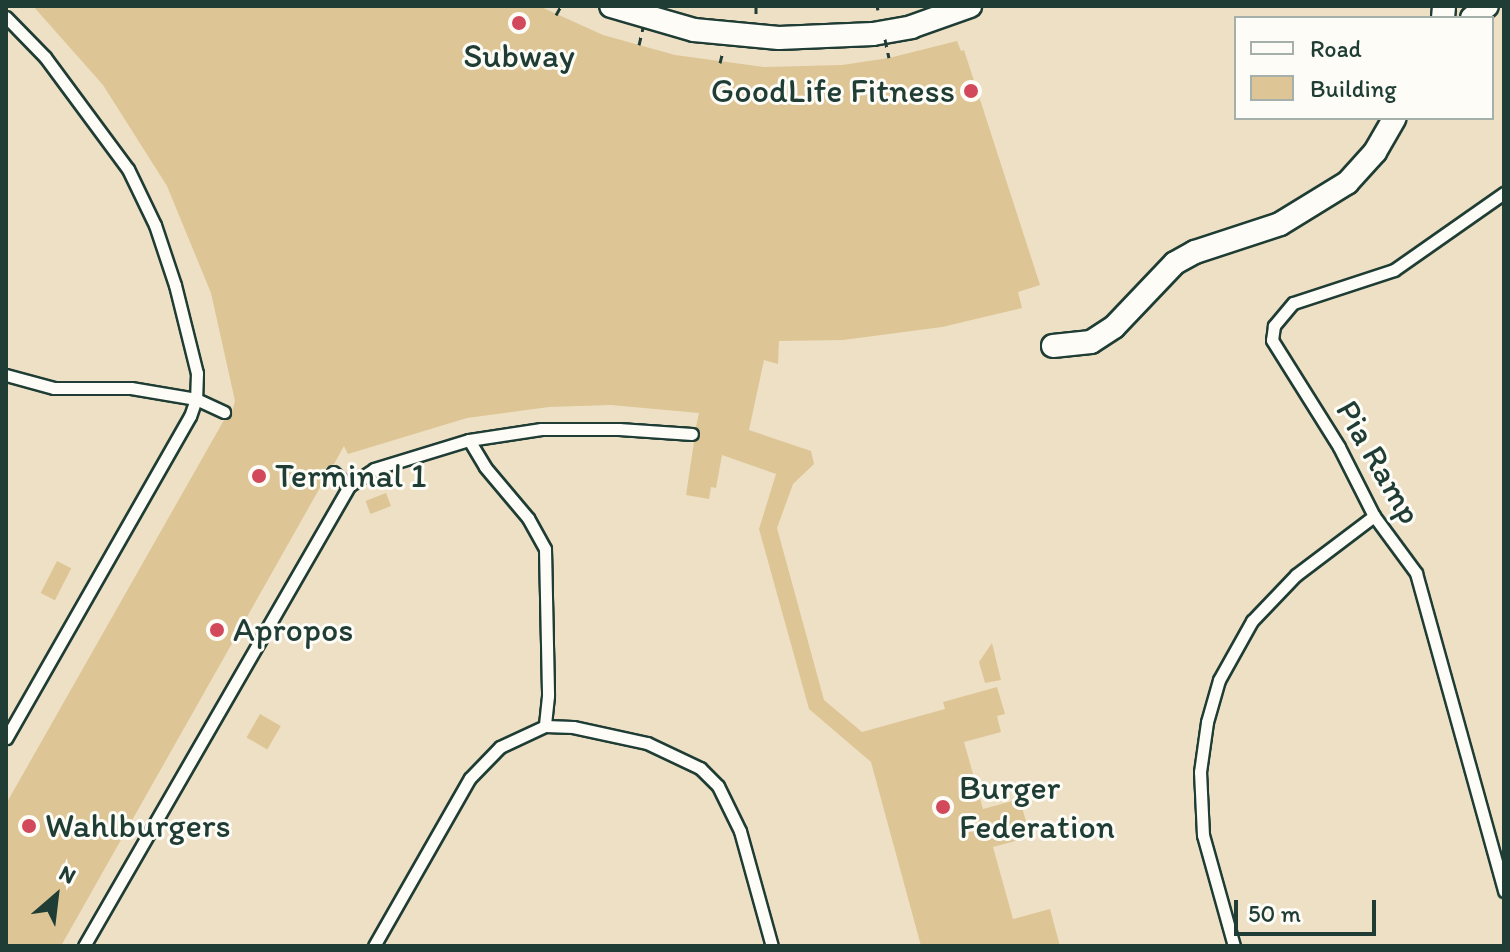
<!DOCTYPE html>
<style>
body{margin:0}
#map{position:relative;width:1510px;height:952px;overflow:hidden;background:#f4ecda;font-family:Itim,sans-serif}
div>[style]{position:absolute}
[style*='--x']{left:calc(var(--x)*1px);top:calc(var(--y)*1px);width:calc(var(--w)*1px);rotate:calc(var(--a)*1deg)}
.built>*{inset:0;background:#ede0c5}
.building>*{inset:0;background:#dec595;transform-origin:0 0}
.path>*{height:3px;margin-top:-1.5px;transform-origin:0;background:repeating-linear-gradient(90deg,#1f3d34 0 8px,transparent 0 14px)}
.roads{filter:drop-shadow(2px 0 #1f3d34) drop-shadow(-2px 0 #1f3d34) drop-shadow(0 2px #1f3d34) drop-shadow(0 -2px #1f3d34)}
.service>*{height:11px;margin:-5.5px;padding:0 5.5px;transform-origin:5.5px;border-radius:5.5px;background:#fdfcf7}
.minor>*{height:22px;margin:-11px;padding:0 11px;transform-origin:11px;border-radius:11px;background:#fdfcf7}
.path-bridge>*{height:3px;margin-top:-1.5px;transform-origin:0;background:repeating-linear-gradient(90deg,#1f3d34 0 8px,transparent 0 14px)}
.dots>*{width:22px;height:22px;translate:-50% -50%;box-sizing:border-box;border:4px solid #fdfcf7;border-radius:50%}
span{translate:-50% -50%;white-space:nowrap;text-align:center;line-height:1.15;-webkit-text-stroke:6px #fdfcf7;paint-order:stroke}
.poi-label{font-size:34px;color:#1f3d34}
.right{translate:-100% -50%;text-align:right}
.left{translate:0 -50%;text-align:left}
.street-label{font-size:34px;color:#1f3d34}
.frame{position:absolute;inset:0;border:8px solid #1f3d34;pointer-events:none}
.legend{position:absolute;left:1234px;top:16px;width:260px;height:104px;box-sizing:border-box;background:#fdfcf7;border:2px solid #a4b0a9;margin:0;padding:10px 14px;list-style:none;font-size:24px;color:#1f3d34}
.legend li{display:flex;align-items:center;gap:16px;height:40px}
.legend b{width:40px;border:2px solid #a4b0a9}
.north{position:absolute;left:16px;top:856px;width:80px;height:80px;-webkit-text-stroke:6px #fdfcf7;paint-order:stroke;rotate:28deg;font-size:22px;font-weight:700;line-height:32px;text-align:center;color:#1f3d34}
.north::after{content:'';display:block;margin:auto;width:28px;height:36px;background:#1f3d34;clip-path:polygon(50% 0,100% 100%,50% 72%,0 100%)}
.scale{position:absolute;left:1234px;top:900px;width:142px;height:36px;box-sizing:border-box;border:4px solid #1f3d34;border-top:0;padding-left:10px;font-size:24px;line-height:28px;white-space:nowrap;color:#1f3d34;-webkit-text-stroke:6px #fdfcf7;paint-order:stroke}
</style>
<div id="map">
<div class="built">
<div style="clip-path:polygon(evenodd,6px 6px,1504px 6px,1504px 946px,6px 946px,6px 6px,1236px 18px,1492px 18px,1492px 118px,1236px 118px,1236px 18px)"></div>
</div>
<div class="building">
<div style="clip-path:polygon(33px 6px,539px 6px,603px 35px,675px 55px,764px 67px,842px 65px,889px 58px,957px 41px,961px 51px,964px 50px,1040px 285px,1018px 292px,1022px 308px,942px 327px,843px 340px,779px 341px,778px 364px,764px 360px,749px 430px,811px 451px,814px 464px,793px 484px,777px 528px,824px 700px,862px 732px,945px 709px,943px 702px,997px 687px,1005px 714px,997px 716px,1001px 732px,964px 742px,983px 809px,1020px 799px,1030px 837px,993px 847px,1013px 919px,1050px 909px,1060px 946px,921px 946px,871px 762px,809px 709px,759px 529px,776px 474px,722px 455px,716px 488px,711px 487px,709px 499px,686px 495px,694px 442px,700px 435px,696px 427px,699px 413px,611px 405px,549px 407px,467px 418px,348px 454px,344px 446px,334px 464px,326px 467px,326px 477px,61px 946px,6px 946px,6px 804px,224px 420px,231px 416px,235px 401px,211px 293px,167px 186px,103px 85px)"></div>
<div style="left:386px;top:493px;width:14px;height:22px;rotate:69deg"></div>
<div style="left:57px;top:561px;width:16px;height:36px;rotate:27deg"></div>
<div style="clip-path:polygon(992px 643px,1001px 680px,985px 683px,979px 662px)"></div>
<div style="left:260px;top:714px;width:24px;height:27px;rotate:30deg"></div>
</div>
<div class="path">
<div style="--x:756;--y:6;--w:8;--a:90"></div>
<div style="--x:877;--y:6;--w:4;--a:76"></div>
<div style="--x:556;--y:15;--w:10;--a:-61"></div>
<div style="--x:720;--y:63;--w:12;--a:-76"></div>
</div>
<div class="roads">
<div class="service">
<div style="--x:6;--y:17;--w:56;--a:45.7"></div>
<div style="--x:45;--y:57;--w:139;--a:53.5"></div>
<div style="--x:128;--y:169;--w:62;--a:64.3"></div>
<div style="--x:155;--y:225;--w:63;--a:71.6"></div>
<div style="--x:175;--y:285;--w:91;--a:76"></div>
<div style="--x:197;--y:373;--w:26;--a:92"></div>
<div style="--x:196;--y:399;--w:18;--a:109"></div>
<div style="--x:190;--y:416;--w:371;--a:119.7"></div>
<div style="--x:1504;--y:193;--w:134;--a:145"></div>
<div style="--x:1394;--y:270;--w:106;--a:161.9"></div>
<div style="--x:1293;--y:303;--w:30;--a:130"></div>
<div style="--x:1274;--y:326;--w:14;--a:98"></div>
<div style="--x:1272;--y:340;--w:126;--a:57.9"></div>
<div style="--x:1339;--y:447;--w:77;--a:63.1"></div>
<div style="--x:1374;--y:516;--w:71;--a:53.6"></div>
<div style="--x:1416;--y:573;--w:330;--a:74.5"></div>
<div style="--x:6;--y:375;--w:50;--a:15.2"></div>
<div style="--x:54;--y:388;--w:77;--a:0"></div>
<div style="--x:131;--y:388;--w:66;--a:9.6"></div>
<div style="--x:196;--y:399;--w:31;--a:25"></div>
<div style="--x:469;--y:440;--w:31;--a:59"></div>
<div style="--x:485;--y:467;--w:67;--a:49.9"></div>
<div style="--x:528;--y:518;--w:35;--a:61"></div>
<div style="--x:545;--y:549;--w:147;--a:88.8"></div>
<div style="--x:548;--y:696;--w:30;--a:96"></div>
<div style="--x:333;--y:472;--w:21;--a:41"></div>
<div style="--x:84;--y:946;--w:531;--a:-60.05"></div>
<div style="--x:349;--y:486;--w:30;--a:-34"></div>
<div style="--x:374;--y:469;--w:99;--a:-17"></div>
<div style="--x:469;--y:440;--w:73;--a:-8.7"></div>
<div style="--x:541;--y:429;--w:78;--a:0"></div>
<div style="--x:619;--y:429;--w:73;--a:3.9"></div>
<div style="--x:374;--y:946;--w:193;--a:-60.3"></div>
<div style="--x:470;--y:778;--w:43;--a:-45.9"></div>
<div style="--x:500;--y:747;--w:50;--a:-25"></div>
<div style="--x:545;--y:726;--w:28;--a:2"></div>
<div style="--x:573;--y:727;--w:76;--a:12.2"></div>
<div style="--x:647;--y:743;--w:59;--a:25.3"></div>
<div style="--x:700;--y:768;--w:25;--a:45"></div>
<div style="--x:718;--y:786;--w:50;--a:63.9"></div>
<div style="--x:740;--y:831;--w:119;--a:74.5"></div>
<div style="--x:1234;--y:946;--w:115;--a:-105.6"></div>
<div style="--x:1203;--y:835;--w:63;--a:-92.7"></div>
<div style="--x:1200;--y:772;--w:50;--a:-82"></div>
<div style="--x:1207;--y:722;--w:44;--a:-74.1"></div>
<div style="--x:1219;--y:680;--w:68;--a:-60.8"></div>
<div style="--x:1252;--y:621;--w:64;--a:-46.3"></div>
<div style="--x:1296;--y:575;--w:98;--a:-37.1"></div>
</div>
<div class="minor">
<div style="--x:611;--y:6;--w:86;--a:16.1"></div>
<div style="--x:694;--y:30;--w:85;--a:5.4"></div>
<div style="--x:779;--y:38;--w:94;--a:-2.4"></div>
<div style="--x:873;--y:34;--w:39;--a:-10"></div>
<div style="--x:911;--y:27;--w:63;--a:-19.6"></div>
<div style="--x:1443;--y:18;--w:12;--a:-85"></div>
<div style="--x:1472;--y:18;--w:19;--a:-39"></div>
<div style="--x:1053;--y:346;--w:38;--a:-6"></div>
<div style="--x:1091;--y:342;--w:27;--a:-33"></div>
<div style="--x:1114;--y:327;--w:88;--a:-46.4"></div>
<div style="--x:1175;--y:263;--w:23;--a:-29"></div>
<div style="--x:1195;--y:252;--w:89;--a:-18.2"></div>
<div style="--x:1280;--y:224;--w:79;--a:-31.5"></div>
<div style="--x:1347;--y:183;--w:42;--a:-47.9"></div>
<div style="--x:1375;--y:152;--w:39;--a:-60"></div>
</div>
</div>
<div class="path-bridge">
<div style="--x:742;--y:6;--w:85;--a:0"></div>
<div style="--x:885;--y:39;--w:19;--a:78"></div>
<div style="--x:639;--y:45;--w:18;--a:-77"></div>
</div>
<div class="dots">
<div style="left:519px;top:23px;background:#d1495b"></div>
<div style="left:971px;top:91px;background:#d1495b"></div>
<div style="left:259px;top:476px;background:#d1495b"></div>
<div style="left:217px;top:630px;background:#d1495b"></div>
<div style="left:943px;top:807px;background:#d1495b"></div>
<div style="left:29px;top:826px;background:#d1495b"></div>
</div>
<div class="poi-label">
<span style="left:519px;top:56px">Subway</span>
<span class="right" style="left:955px;top:91px">GoodLife Fitness</span>
<span class="left" style="left:275px;top:476px">Terminal 1</span>
<span class="left" style="left:233px;top:630px">Apropos</span>
<span class="left" style="left:959px;top:807px">Burger<br>Federation</span>
<span class="left" style="left:45px;top:826px">Wahlburgers</span>
</div>
<div class="street-label">
<span style="left:1379px;top:462px;rotate:60deg">Pia Ramp</span>
</div>
<div class="frame"></div>
<ul class="legend">
<li><b style="height:10px;background:#fdfcf7"></b>Road</li>
<li><b style="height:22px;background:#dec595"></b>Building</li>
</ul>
<div class="north">N</div>
<div class="scale">50 m</div>
</div>
